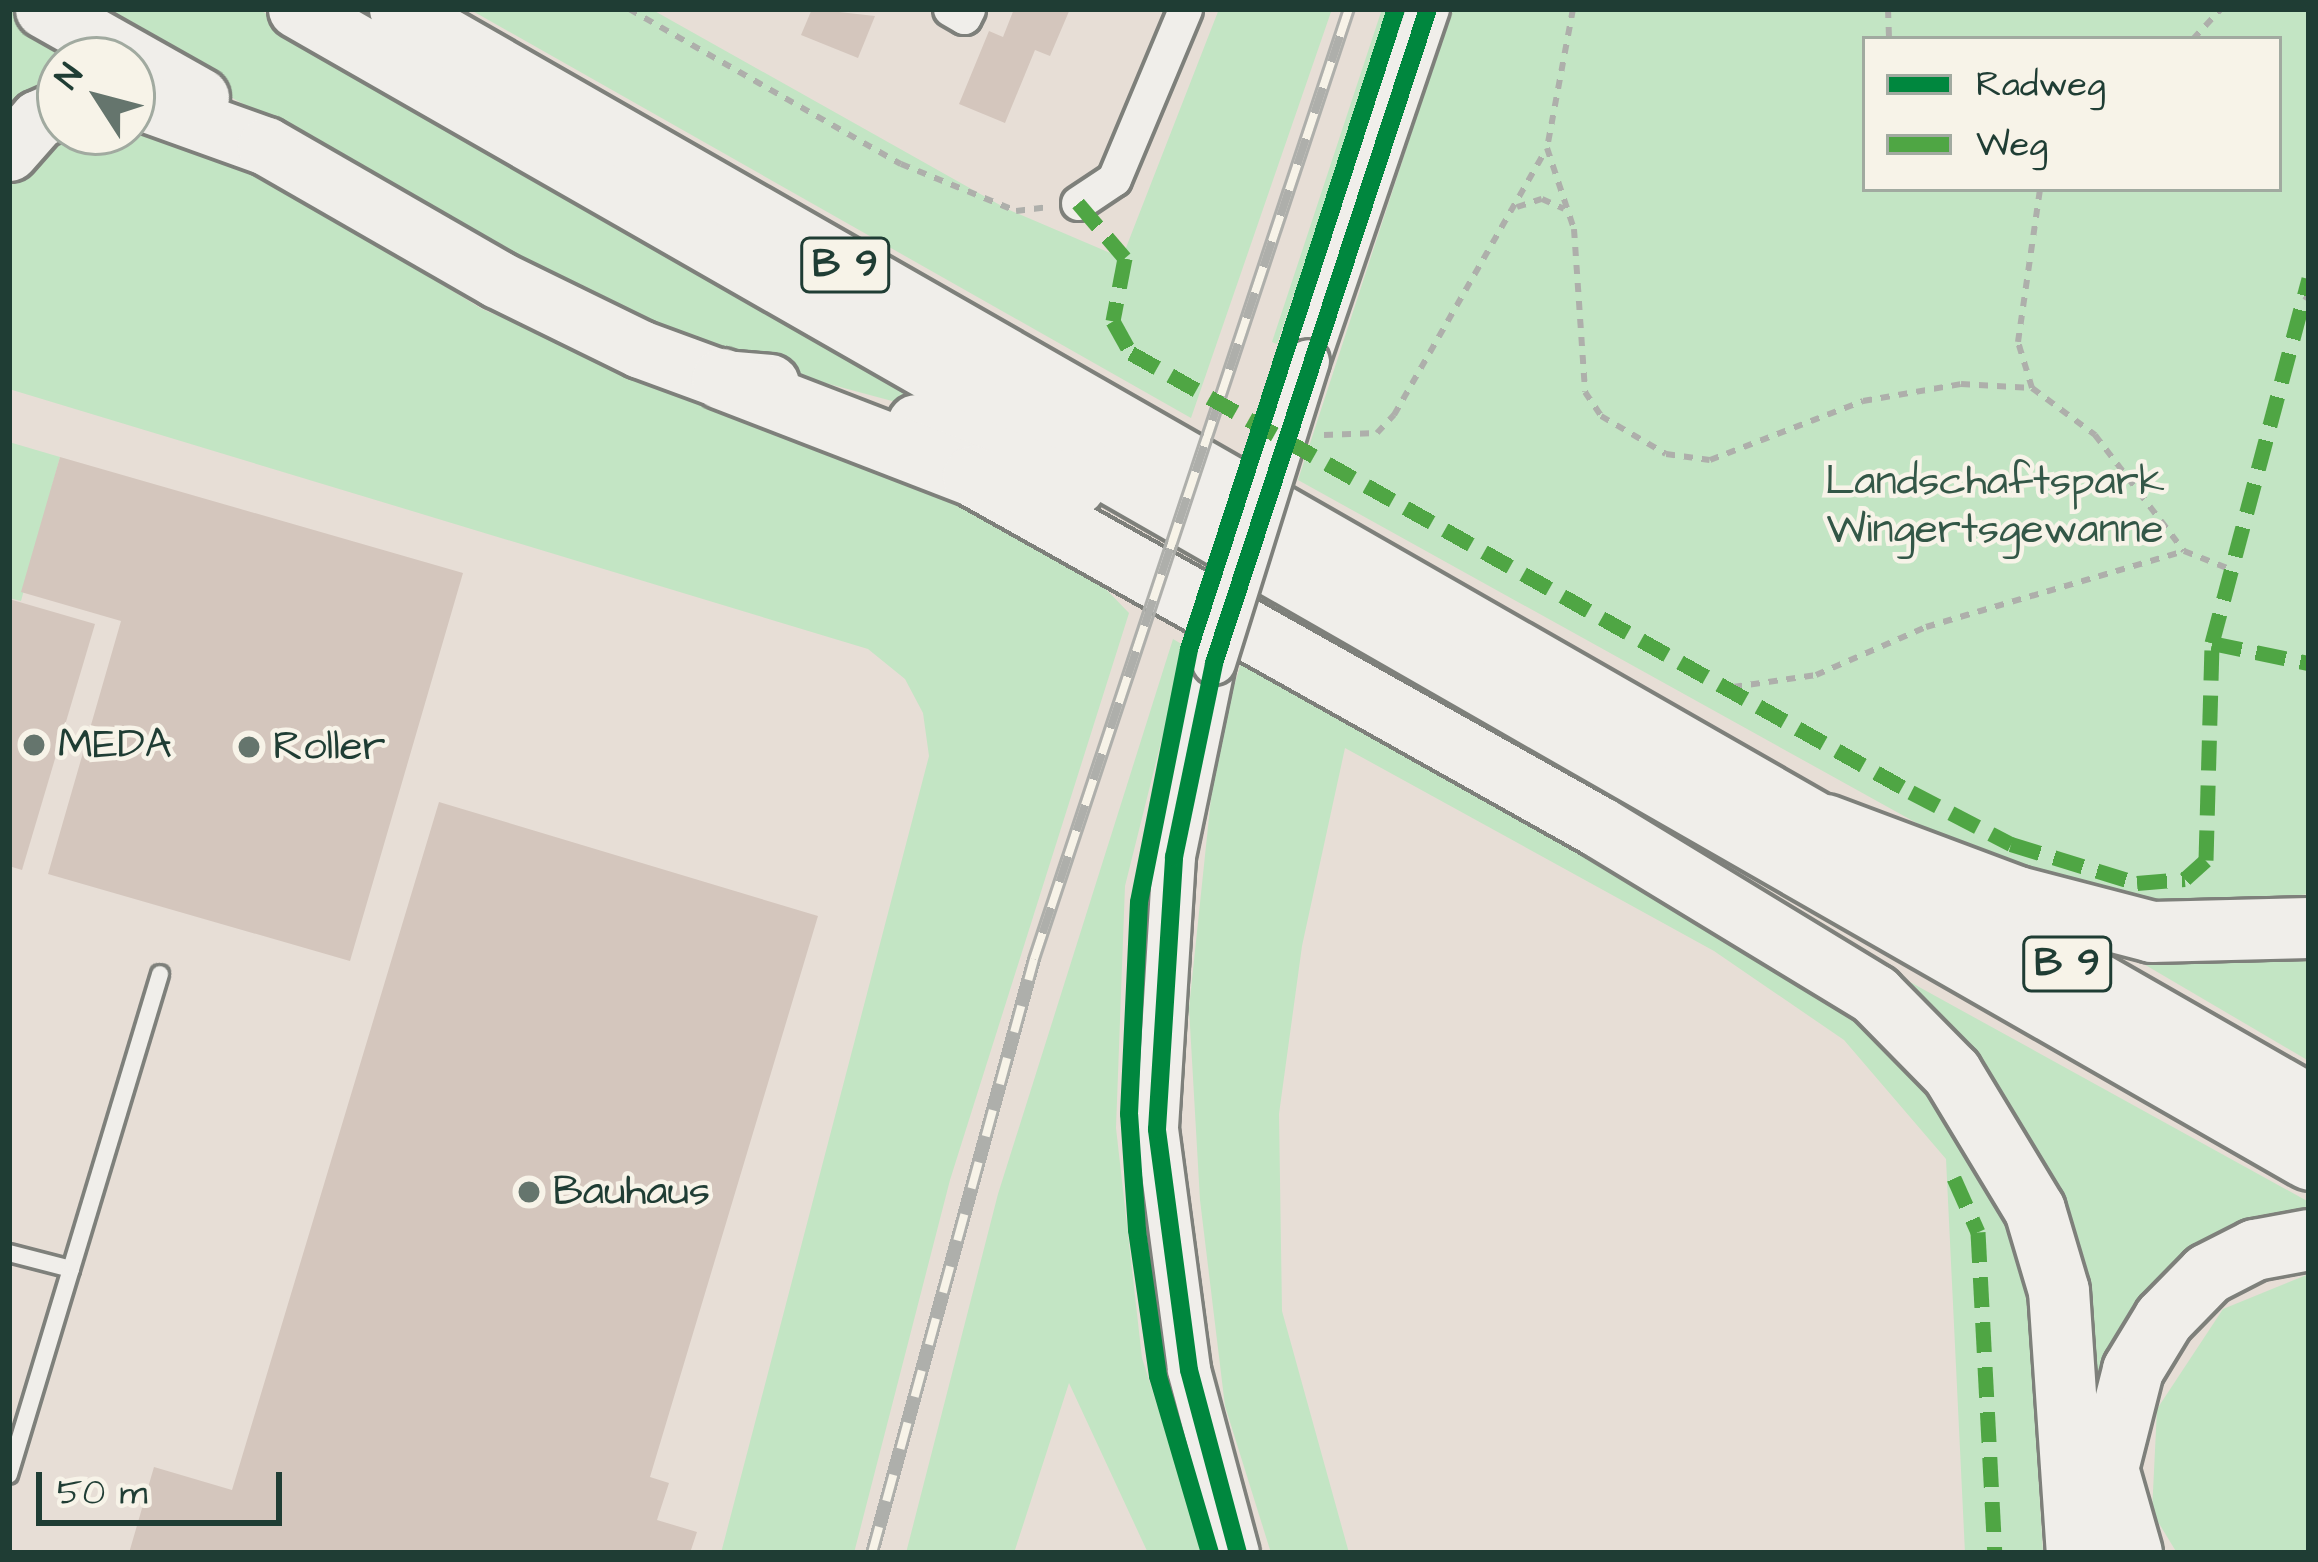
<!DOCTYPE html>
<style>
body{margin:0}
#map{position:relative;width:2318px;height:1562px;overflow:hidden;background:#e7ded6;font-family:"Architects Daughter",sans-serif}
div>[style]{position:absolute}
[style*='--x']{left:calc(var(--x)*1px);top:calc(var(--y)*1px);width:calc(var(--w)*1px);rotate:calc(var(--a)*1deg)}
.green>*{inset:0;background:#c3e5c4}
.building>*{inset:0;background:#d4c6bd}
.path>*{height:6px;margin-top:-3px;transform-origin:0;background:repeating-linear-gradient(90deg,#aeafab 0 9px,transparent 0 18px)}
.roads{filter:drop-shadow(3px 0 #7e807b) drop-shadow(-3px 0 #7e807b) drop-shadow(0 3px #7e807b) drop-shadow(0 -3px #7e807b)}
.service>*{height:16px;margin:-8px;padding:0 8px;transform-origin:8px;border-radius:8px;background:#f0eeea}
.minor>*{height:33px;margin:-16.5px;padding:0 16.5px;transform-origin:16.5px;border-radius:16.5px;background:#f0eeea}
.tertiary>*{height:42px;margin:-21px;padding:0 21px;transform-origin:21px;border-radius:21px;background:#f0eeea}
.trunk>*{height:57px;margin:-28.5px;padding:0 28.5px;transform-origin:28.5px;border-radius:28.5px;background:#f0eeea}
.motorway>*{height:60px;margin:-30px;padding:0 30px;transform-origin:30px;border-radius:30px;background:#f0eeea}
.rail>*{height:14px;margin-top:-7px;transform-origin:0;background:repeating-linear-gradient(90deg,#f7f3e8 0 27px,#aeafab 0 54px);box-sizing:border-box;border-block:3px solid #aeafab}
.bridges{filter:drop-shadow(3px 0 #7e807b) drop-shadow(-3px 0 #7e807b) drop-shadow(0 3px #7e807b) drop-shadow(0 -3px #7e807b)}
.tertiary-bridge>*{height:42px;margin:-21px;padding:0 21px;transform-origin:21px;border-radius:21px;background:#f0eeea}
.quiet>*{height:15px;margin-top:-7.5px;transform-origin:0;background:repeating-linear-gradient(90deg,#4fa644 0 30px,transparent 0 45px)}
.cycleway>*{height:18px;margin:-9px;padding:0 9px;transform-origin:9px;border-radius:9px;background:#00873e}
.dots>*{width:33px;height:33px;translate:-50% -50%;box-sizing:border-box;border:6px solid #f7f3e8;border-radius:50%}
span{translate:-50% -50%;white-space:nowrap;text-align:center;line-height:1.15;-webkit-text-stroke:9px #f7f3e8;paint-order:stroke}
.shield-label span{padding:3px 9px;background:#f7f3e8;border:3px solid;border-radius:9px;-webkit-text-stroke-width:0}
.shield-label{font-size:39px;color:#1f3d34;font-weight:700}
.park-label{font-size:42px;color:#335747}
.poi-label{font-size:42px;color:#1f3d34}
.left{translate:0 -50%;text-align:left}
.frame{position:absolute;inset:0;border:12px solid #1f3d34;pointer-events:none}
.legend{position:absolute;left:1862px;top:36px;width:420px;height:156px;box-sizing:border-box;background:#f7f3e8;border:3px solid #a1aaa0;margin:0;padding:15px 21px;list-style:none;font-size:36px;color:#1f3d34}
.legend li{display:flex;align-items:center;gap:24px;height:60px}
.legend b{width:60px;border:3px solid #a1aaa0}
.north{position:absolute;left:36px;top:36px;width:120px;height:120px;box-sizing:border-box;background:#f7f3e8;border:3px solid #a1aaa0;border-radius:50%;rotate:306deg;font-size:33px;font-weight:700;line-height:48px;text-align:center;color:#1f3d34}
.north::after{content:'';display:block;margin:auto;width:42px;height:54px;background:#65756d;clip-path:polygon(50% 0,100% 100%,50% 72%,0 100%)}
.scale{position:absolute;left:36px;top:1472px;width:246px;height:54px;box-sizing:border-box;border:6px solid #1f3d34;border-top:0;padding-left:15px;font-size:36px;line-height:42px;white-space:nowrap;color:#1f3d34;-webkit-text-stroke:9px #f7f3e8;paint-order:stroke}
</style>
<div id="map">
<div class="green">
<div style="clip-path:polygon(9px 9px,99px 60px,60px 60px,60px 91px,9px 124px)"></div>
<div style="clip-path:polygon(74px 9px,258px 9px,985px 426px,740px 360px,624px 318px)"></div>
<div style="clip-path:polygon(469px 9px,651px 9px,1007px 209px,1122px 258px,1219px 9px,1332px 9px,1191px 418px)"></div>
<div style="clip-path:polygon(1382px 9px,1391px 9px,1277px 344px,1272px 342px)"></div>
<div style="clip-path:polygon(evenodd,1452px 9px,2309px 9px,2309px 894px,2220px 905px,2135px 902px,2043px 882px,1940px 836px,1298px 480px,1452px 9px,1865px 39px,2279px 39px,2279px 189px,1865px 189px,1865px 39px)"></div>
<div style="clip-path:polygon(132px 117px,171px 119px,482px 309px,750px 424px,915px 470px,1068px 550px,1129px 613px,950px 1180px,854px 1553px,721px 1553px,929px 756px,923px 713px,905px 679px,868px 649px,9px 389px,9px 173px,68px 132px,132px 132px)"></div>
<div style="clip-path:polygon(9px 442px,60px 457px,21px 601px,9px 598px)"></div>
<div style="clip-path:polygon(1173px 639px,1185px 646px,1125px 886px,1116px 1128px,1142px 1358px,1204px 1553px,1148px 1553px,1069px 1383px,1014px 1553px,906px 1553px,998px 1194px)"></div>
<div style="clip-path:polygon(1246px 647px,1894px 1035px,2004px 1191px,2026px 1267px,2043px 1553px,1965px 1553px,1946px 1159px,1844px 1040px,1714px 951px,1345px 748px,1302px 946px,1279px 1114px,1282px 1311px,1349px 1553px,1271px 1553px,1225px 1406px,1200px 1200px,1189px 1008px,1217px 741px)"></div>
<div style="clip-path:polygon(2309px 941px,2309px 1061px,2113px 946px)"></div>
<div style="clip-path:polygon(1852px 950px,2309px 1202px,2309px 1223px,2216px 1252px,2102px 1478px,2086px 1337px)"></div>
<div style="clip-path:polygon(2309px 1274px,2309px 1553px,2177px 1553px,2152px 1512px,2157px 1409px,2223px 1309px)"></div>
</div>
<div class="building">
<div style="clip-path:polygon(812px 9px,875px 16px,858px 58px,801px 35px)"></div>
<div style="clip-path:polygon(1014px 9px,1070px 9px,1050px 56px,1035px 50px,1005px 123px,959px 104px,989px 31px,1003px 37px)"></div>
<div style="clip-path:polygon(60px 457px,463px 573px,350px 961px,48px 874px,121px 621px,21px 592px)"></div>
<div style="clip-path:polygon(9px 599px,95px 624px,22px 870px,9px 866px)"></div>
<div style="clip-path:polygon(439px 802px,818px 916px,650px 1477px,669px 1483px,657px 1520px,697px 1532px,690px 1553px,129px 1553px,154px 1467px,232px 1490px)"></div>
</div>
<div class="path">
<div style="--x:629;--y:9;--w:313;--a:29.7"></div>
<div style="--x:901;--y:164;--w:124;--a:22.2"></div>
<div style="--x:1016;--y:211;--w:35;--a:-7"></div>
<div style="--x:1573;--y:9;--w:141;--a:100.6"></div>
<div style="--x:1547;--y:148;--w:85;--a:71.6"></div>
<div style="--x:1574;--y:229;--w:163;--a:86.1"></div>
<div style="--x:1585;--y:392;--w:29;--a:56"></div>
<div style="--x:1601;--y:416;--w:75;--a:30.3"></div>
<div style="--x:1666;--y:454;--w:44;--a:7.8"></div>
<div style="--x:1710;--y:460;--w:164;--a:-21.1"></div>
<div style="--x:1863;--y:401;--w:99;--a:-9.8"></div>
<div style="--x:1961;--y:384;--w:71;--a:3.2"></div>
<div style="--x:2032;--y:388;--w:79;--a:36.7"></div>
<div style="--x:2095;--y:435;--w:146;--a:52.5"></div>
<div style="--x:1888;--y:9;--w:30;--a:88"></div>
<div style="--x:2193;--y:39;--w:41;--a:-47"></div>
<div style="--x:1517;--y:207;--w:26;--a:-18"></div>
<div style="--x:1542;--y:199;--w:24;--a:24"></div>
<div style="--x:2304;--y:296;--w:6;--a:31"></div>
<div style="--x:2032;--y:388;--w:48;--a:-106.9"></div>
<div style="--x:2018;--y:342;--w:155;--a:-81.8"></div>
<div style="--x:1324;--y:435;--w:53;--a:-2.2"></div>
<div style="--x:1377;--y:433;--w:25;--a:-47"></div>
<div style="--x:1394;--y:415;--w:304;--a:-60.2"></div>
<div style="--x:1733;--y:687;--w:84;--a:-8.2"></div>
<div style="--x:1816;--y:675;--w:120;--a:-23.6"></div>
<div style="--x:1926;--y:627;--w:269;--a:-16.4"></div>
<div style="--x:2184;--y:551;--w:52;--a:21.6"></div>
</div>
<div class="roads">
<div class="service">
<div style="--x:9;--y:1253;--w:64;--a:14.5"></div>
<div style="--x:71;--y:1269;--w:215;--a:106.8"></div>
<div style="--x:71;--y:1269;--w:308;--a:-73.2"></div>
</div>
<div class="minor">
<div style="--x:950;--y:9;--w:16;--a:30"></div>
<div style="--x:964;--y:17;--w:9;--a:-63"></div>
<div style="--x:1078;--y:203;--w:43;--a:-33.7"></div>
<div style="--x:1114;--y:179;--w:184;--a:-67.3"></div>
</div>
<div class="tertiary">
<div style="--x:1308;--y:361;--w:372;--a:-71.2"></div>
<div style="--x:1214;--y:663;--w:198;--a:101.7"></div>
<div style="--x:1174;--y:857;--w:273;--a:93.6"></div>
<div style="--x:1157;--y:1129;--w:243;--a:82.4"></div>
<div style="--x:1189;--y:1370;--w:189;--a:75"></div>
</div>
<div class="trunk">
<div style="--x:44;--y:9;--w:179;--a:29.4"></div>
<div style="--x:297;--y:9;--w:2318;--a:29.79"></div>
<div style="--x:398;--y:9;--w:2202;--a:29.79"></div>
<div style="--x:132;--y:98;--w:142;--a:19.7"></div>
<div style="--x:266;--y:146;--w:267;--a:29.9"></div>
<div style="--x:497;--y:279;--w:159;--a:26.1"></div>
<div style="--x:640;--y:349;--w:87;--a:20.1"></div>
<div style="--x:722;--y:379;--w:48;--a:4.8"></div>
<div style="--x:9;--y:152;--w:44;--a:-48.7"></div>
<div style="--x:38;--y:119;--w:24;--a:-24"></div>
<div style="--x:916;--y:423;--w:172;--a:21.5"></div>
</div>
<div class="motorway">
<div style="--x:722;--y:379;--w:269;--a:21.1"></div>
<div style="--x:973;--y:476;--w:718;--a:29.28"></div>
<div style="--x:1599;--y:827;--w:323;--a:31.3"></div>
<div style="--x:1875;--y:995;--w:110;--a:45.4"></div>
<div style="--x:1952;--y:1073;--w:160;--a:58.8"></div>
<div style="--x:2035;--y:1210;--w:84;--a:73.5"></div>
<div style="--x:2059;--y:1291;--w:263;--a:86.1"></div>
<div style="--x:1826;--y:825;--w:205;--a:20.6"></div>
<div style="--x:2018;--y:897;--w:138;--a:14.6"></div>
<div style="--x:2152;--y:932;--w:157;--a:-1.5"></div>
<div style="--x:2132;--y:1553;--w:87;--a:-105.9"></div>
<div style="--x:2108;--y:1469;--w:102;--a:-75.8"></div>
<div style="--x:2133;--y:1370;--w:60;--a:-58.7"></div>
<div style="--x:2164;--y:1319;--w:63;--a:-45.6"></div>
<div style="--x:2208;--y:1274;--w:53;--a:-27.1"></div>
<div style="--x:2255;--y:1250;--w:55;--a:-10.5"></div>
</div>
</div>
<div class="rail">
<div style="--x:872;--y:1553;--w:616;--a:-74.74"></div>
<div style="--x:1034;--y:959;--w:1001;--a:-71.66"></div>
</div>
<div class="bridges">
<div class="tertiary-bridge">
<div style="--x:1214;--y:663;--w:316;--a:-72.7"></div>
</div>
</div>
<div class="quiet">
<div style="--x:1078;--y:203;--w:72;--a:49.5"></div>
<div style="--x:1125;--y:258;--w:64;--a:100.8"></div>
<div style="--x:1113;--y:321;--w:37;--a:61"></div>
<div style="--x:1131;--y:353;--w:895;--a:29.37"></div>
<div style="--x:1911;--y:792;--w:113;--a:27.5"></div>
<div style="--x:2011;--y:844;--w:132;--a:17.2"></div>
<div style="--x:2137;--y:883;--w:48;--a:-4.8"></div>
<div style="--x:2185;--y:879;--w:28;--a:-42"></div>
<div style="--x:2206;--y:860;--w:217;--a:-88.4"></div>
<div style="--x:2212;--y:643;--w:377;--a:-75.1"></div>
<div style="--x:2212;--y:643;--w:99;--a:11.7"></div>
<div style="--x:1954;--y:1178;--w:59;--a:66"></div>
<div style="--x:1978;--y:1232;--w:321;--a:87"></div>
</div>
<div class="cycleway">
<div style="--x:1210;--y:1553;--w:184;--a:-106.4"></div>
<div style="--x:1158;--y:1376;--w:148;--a:-98.2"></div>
<div style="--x:1137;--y:1230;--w:116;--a:-93.9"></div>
<div style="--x:1129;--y:1114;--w:212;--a:-87.3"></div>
<div style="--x:1139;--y:902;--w:258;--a:-78.8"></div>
<div style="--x:1189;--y:649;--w:673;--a:-72.08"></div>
<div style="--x:1238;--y:1553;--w:189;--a:-105"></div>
<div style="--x:1189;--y:1370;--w:243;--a:-97.6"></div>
<div style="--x:1157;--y:1129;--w:273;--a:-86.4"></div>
<div style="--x:1174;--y:857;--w:198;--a:-78.3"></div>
<div style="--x:1214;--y:663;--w:688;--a:-71.88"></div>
</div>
<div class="dots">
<div style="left:34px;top:745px;background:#65756d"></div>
<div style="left:249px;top:747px;background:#65756d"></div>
<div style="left:529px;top:1192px;background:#65756d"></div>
</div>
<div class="shield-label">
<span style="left:845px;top:265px">B 9</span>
<span style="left:2067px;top:964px">B 9</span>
</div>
<div class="park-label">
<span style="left:1995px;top:506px">Landschaftspark<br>Wingertsgewanne</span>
</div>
<div class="poi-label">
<span class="left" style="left:58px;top:745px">MEDA</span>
<span class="left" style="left:273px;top:747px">Roller</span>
<span class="left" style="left:553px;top:1192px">Bauhaus</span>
</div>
<div class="frame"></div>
<ul class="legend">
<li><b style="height:15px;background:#00873e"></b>Radweg</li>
<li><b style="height:15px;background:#4fa644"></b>Weg</li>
</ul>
<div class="north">N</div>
<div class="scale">50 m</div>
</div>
